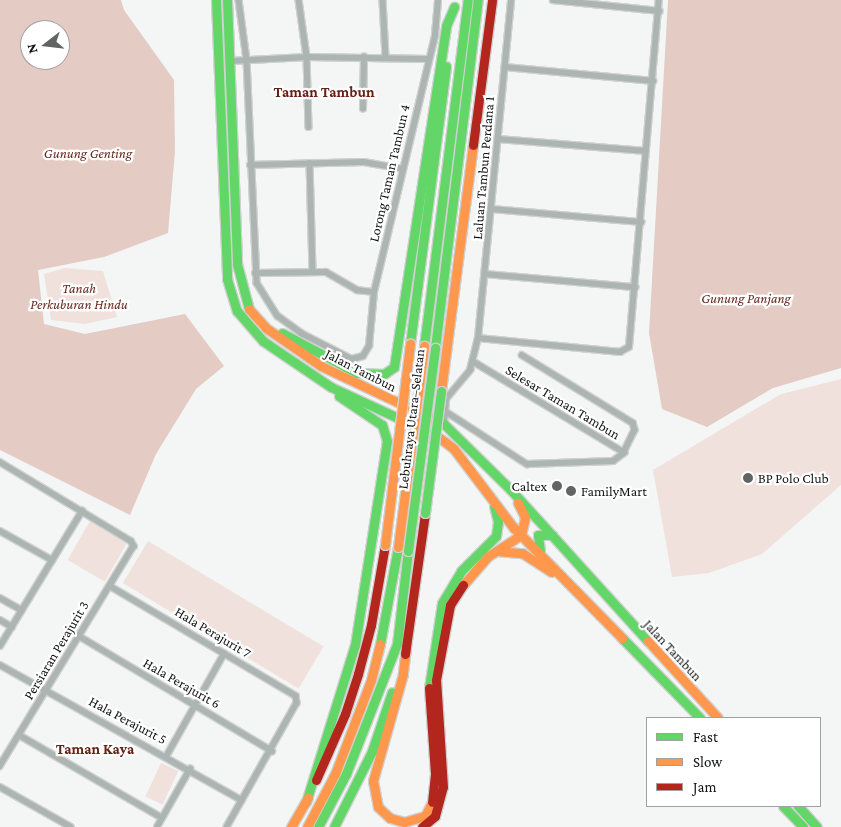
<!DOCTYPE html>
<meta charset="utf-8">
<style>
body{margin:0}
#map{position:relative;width:841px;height:827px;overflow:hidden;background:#f3f6f5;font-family:"Crimson Pro",serif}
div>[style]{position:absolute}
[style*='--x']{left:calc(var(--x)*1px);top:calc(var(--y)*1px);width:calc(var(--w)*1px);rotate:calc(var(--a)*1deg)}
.green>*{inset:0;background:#f1e1dc;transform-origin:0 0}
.forest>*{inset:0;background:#e4cbc4}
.roads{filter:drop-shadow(1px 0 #d0d1d1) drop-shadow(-1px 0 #d0d1d1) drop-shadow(0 1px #d0d1d1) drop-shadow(0 -1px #d0d1d1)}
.street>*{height:5.5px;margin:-2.75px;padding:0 2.75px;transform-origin:2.75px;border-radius:2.75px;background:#adb5b3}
.fast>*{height:9px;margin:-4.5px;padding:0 4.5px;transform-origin:4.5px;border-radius:4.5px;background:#63d668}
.slow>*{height:9px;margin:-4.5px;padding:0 4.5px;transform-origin:4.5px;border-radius:4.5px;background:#ff974d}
.jam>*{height:9px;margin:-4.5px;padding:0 4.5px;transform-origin:4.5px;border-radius:4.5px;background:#b3261e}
.bridges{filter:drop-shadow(1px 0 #d0d1d1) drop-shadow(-1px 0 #d0d1d1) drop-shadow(0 1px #d0d1d1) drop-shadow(0 -1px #d0d1d1)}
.fast-bridge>*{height:9px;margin:-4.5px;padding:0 4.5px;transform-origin:4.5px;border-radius:4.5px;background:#63d668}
.slow-bridge>*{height:9px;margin:-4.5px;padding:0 4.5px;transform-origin:4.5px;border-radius:4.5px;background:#ff974d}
.dots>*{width:14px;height:14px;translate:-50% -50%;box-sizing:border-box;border:2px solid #fff;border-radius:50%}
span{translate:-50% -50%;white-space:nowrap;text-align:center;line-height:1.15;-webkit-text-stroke:4.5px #fff;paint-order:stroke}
.park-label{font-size:14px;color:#662a1f;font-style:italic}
.street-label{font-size:14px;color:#131514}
.poi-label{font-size:14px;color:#131514}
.left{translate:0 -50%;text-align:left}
.right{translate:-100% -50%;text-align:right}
.neighbourhood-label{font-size:15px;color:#652116;font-weight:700}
.legend{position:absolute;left:646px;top:717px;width:175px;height:90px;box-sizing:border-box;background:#fff;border:1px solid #a1a1a1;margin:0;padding:6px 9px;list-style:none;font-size:15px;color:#131514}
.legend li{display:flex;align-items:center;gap:10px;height:25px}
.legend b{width:25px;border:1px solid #a1a1a1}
.north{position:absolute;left:20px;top:20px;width:50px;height:50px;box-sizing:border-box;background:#fff;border:1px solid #a1a1a1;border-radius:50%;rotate:254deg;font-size:14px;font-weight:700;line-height:20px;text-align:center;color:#131514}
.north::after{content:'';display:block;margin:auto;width:18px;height:22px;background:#616463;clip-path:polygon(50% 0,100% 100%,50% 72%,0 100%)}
</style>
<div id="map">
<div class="green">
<div style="clip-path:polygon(64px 268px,103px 271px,117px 317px,85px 324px,51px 320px,44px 274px)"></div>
<div style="clip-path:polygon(841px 379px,841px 485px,762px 554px,709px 573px,672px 577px,653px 470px,781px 394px)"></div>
<div style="left:90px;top:521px;width:43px;height:45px;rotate:30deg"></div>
<div style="left:148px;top:541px;width:205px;height:49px;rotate:31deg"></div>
<div style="left:161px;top:763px;width:19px;height:37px;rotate:25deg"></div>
</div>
<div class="forest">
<div style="clip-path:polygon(evenodd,0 0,121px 0,124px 10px,174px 80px,175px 151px,168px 233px,104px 257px,38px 270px,44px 324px,85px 334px,185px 314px,224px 366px,196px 389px,156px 454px,130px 515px,0 450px,0 0,30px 30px,60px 30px,60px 60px,30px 60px,30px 30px)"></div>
<div style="clip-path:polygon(668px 0,841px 0,841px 368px,773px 388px,707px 427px,662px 409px,649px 333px)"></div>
</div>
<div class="roads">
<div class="street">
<div style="--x:239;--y:0;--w:61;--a:82.4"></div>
<div style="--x:247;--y:60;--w:223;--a:87.4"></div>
<div style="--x:257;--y:283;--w:39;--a:58"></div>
<div style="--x:278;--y:316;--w:29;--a:36"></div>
<div style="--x:301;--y:333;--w:57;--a:27"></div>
<div style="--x:352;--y:359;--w:11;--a:-15"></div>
<div style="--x:363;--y:356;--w:12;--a:-59"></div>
<div style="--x:369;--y:346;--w:54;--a:-84.7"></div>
<div style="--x:374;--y:292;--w:264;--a:-76.6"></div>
<div style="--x:435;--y:35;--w:35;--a:-85"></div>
<div style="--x:299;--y:0;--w:58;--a:82"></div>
<div style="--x:307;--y:57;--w:70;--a:88.4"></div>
<div style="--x:383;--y:0;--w:57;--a:87"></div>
<div style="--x:553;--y:0;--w:107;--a:5.9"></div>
<div style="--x:231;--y:61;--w:76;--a:-3"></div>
<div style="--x:307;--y:57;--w:121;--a:0.9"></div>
<div style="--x:505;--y:67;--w:149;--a:5.4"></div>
<div style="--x:363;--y:109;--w:52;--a:-88.9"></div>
<div style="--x:498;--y:139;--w:148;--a:4.6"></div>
<div style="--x:310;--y:163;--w:109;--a:88.4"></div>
<div style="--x:250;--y:165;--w:114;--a:-1.5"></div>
<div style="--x:364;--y:162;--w:39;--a:10"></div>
<div style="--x:492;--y:209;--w:150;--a:5"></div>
<div style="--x:255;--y:273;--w:71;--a:-0.8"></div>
<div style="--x:326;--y:272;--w:36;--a:30"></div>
<div style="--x:357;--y:290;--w:17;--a:7"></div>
<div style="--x:485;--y:274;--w:151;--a:5"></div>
<div style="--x:478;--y:338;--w:143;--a:5.6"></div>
<div style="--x:620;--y:352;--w:10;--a:-29"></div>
<div style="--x:629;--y:347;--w:348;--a:-85.1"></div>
<div style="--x:522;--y:355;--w:130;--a:31.5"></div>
<div style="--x:633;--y:423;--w:7;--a:74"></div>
<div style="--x:635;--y:430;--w:25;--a:116"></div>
<div style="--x:445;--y:411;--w:98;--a:32.9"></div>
<div style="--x:527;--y:464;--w:86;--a:-2"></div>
<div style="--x:613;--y:461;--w:14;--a:-36"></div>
<div style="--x:624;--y:453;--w:176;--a:-148.9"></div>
<div style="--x:444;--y:424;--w:25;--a:-85"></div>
<div style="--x:446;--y:399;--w:38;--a:-50"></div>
<div style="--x:470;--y:370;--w:33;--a:-76"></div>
<div style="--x:478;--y:338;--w:340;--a:-84.4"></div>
<div style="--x:0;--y:462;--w:153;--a:31.1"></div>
<div style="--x:131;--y:541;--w:6;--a:59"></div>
<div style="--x:134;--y:546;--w:258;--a:121.3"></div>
<div style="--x:0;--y:531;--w:60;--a:29.1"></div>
<div style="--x:110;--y:586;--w:216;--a:30.6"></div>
<div style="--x:296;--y:696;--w:7;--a:82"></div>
<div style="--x:297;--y:703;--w:142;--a:119.4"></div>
<div style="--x:0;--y:598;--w:25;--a:29"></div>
<div style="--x:0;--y:620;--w:14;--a:30"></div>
<div style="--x:79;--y:636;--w:225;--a:30.8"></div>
<div style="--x:0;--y:646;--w:158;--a:-58.7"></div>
<div style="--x:0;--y:665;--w:277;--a:29.2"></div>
<div style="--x:19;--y:735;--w:165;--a:30.1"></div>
<div style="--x:167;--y:755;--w:116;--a:-60.6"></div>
<div style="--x:0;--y:787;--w:81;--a:29.4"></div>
<div style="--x:157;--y:827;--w:67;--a:-60.4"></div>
</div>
<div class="fast">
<div style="--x:216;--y:0;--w:279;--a:87.7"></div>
<div style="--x:227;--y:279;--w:34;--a:73"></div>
<div style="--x:237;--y:311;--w:40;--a:49"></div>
<div style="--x:263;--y:341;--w:82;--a:34.1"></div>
<div style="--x:331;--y:387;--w:117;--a:24.8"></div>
<div style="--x:227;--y:0;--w:264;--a:87.8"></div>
<div style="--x:237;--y:264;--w:47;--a:75.1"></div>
<div style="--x:282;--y:333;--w:85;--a:28.1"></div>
<div style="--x:357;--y:373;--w:27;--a:2"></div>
<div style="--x:384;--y:374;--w:12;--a:-35"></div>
<div style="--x:394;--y:367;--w:345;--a:-81.3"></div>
<div style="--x:446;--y:26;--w:21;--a:-67"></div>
<div style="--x:410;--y:344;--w:280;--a:-82.6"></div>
<div style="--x:424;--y:346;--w:349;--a:-82.8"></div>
<div style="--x:435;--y:348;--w:351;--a:-83"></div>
<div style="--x:433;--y:419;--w:12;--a:24"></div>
<div style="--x:444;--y:424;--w:93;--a:44.6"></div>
<div style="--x:510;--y:489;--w:205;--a:47.8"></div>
<div style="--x:540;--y:551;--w:16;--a:-97"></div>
<div style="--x:538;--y:535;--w:14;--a:0"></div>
<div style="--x:622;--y:638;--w:112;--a:45.7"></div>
<div style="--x:380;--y:644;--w:99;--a:-79.5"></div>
<div style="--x:429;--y:688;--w:86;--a:-81.3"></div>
<div style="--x:442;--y:603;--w:37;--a:-59"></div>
<div style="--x:461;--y:571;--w:49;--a:-45"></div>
<div style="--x:496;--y:536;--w:14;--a:-82"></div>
<div style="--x:498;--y:522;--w:16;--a:-104"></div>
<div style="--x:306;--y:802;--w:164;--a:-72.7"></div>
<div style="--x:355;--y:645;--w:206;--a:-81.1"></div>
<div style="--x:387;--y:441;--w:17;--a:-107"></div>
<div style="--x:382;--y:425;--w:52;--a:-146"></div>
<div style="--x:783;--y:806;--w:29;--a:46"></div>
<div style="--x:798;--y:806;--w:28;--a:48"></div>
<div style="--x:318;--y:827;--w:60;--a:-62.2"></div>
<div style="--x:346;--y:774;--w:140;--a:-68.6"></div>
<div style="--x:397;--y:644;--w:94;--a:-83.3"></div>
<div style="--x:334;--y:827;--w:85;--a:-63.4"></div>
<div style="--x:372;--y:751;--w:62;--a:-71.3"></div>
</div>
<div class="slow">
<div style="--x:249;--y:309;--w:25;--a:48"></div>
<div style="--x:266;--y:328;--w:67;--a:34.6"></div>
<div style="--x:321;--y:366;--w:124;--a:25.3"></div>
<div style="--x:441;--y:391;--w:248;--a:-82.6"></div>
<div style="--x:437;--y:436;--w:21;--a:37"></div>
<div style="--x:454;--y:449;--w:98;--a:52.9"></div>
<div style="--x:513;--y:527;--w:156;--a:45.5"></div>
<div style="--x:497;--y:551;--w:25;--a:5"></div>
<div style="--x:522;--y:553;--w:35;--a:33"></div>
<div style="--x:463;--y:585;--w:37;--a:-49"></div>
<div style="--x:487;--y:557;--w:40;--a:-32.9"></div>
<div style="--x:521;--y:535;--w:18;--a:-77"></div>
<div style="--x:525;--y:517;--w:16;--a:-117"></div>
<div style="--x:648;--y:641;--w:104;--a:47.7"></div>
<div style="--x:406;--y:648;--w:26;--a:97"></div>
<div style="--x:403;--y:674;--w:111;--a:105.7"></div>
<div style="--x:373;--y:781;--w:26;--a:79"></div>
<div style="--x:378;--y:807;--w:16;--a:43"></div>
<div style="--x:390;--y:818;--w:15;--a:16"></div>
<div style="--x:404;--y:822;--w:22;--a:-16"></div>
<div style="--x:425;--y:816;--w:16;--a:-63"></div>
<div style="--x:291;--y:827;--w:34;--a:-60"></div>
<div style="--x:307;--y:827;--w:60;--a:-62.2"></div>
<div style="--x:335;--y:774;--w:101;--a:-69"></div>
<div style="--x:371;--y:680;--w:37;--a:-76"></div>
</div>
<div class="jam">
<div style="--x:473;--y:145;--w:146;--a:-82.5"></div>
<div style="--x:405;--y:654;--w:142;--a:-81.9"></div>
<div style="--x:429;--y:688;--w:86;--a:86"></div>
<div style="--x:435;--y:774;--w:28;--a:96"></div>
<div style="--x:316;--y:780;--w:72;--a:-66.3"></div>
<div style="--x:345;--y:714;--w:42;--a:-72"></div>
<div style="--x:358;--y:674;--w:51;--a:-75.1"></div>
<div style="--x:371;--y:625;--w:81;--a:-80.1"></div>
<div style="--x:422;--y:827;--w:17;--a:-40"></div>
<div style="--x:435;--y:816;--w:30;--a:-75"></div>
<div style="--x:443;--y:787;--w:107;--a:-93.7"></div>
<div style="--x:436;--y:680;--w:76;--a:-79.4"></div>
<div style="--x:450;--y:605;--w:24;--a:-57"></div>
</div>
</div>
<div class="bridges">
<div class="fast-bridge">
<div style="--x:425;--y:513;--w:123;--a:-82.5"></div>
<div style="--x:408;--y:551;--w:205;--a:-82.4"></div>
</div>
<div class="slow-bridge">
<div style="--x:385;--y:545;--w:203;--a:-82.9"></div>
<div style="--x:398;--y:547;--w:203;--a:-82.6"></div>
</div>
</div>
<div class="dots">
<div style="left:748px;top:478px;background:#616463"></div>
<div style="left:557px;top:486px;background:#616463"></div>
<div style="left:571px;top:491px;background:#616463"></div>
</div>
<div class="park-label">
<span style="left:88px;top:153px">Gunung Genting</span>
<span style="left:79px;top:296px">Tanah<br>Perkuburan Hindu</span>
<span style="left:746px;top:298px">Gunung Panjang</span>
</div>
<div class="street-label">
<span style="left:483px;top:168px;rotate:-85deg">Laluan Tambun Perdana 1</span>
<span style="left:389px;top:173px;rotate:-77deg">Lorong Taman Tambun 4</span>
<span style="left:361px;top:370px;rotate:27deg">Jalan Tambun</span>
<span style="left:563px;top:402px;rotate:31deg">Selesar Taman Tambun</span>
<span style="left:411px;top:419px;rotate:-83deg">Lebuhraya Utara–Selatan</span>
<span style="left:213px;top:632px;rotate:31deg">Hala Perajurit 7</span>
<span style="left:56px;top:650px;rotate:-59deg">Persiaran Perajurit 3</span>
<span style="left:673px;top:650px;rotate:47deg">Jalan Tambun</span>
<span style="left:182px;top:683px;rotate:30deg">Hala Perajurit 6</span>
<span style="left:128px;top:720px;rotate:28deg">Hala Perajurit 5</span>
</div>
<div class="poi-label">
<span class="left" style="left:758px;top:478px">BP Polo Club</span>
<span class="right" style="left:547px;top:486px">Caltex</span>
<span class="left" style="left:581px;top:491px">FamilyMart</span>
</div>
<div class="neighbourhood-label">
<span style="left:324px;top:93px">Taman Tambun</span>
<span style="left:95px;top:750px">Taman Kaya</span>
</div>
<ul class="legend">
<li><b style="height:6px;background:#63d668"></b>Fast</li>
<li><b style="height:6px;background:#ff974d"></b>Slow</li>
<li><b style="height:6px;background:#b3261e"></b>Jam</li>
</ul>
<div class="north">N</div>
</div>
